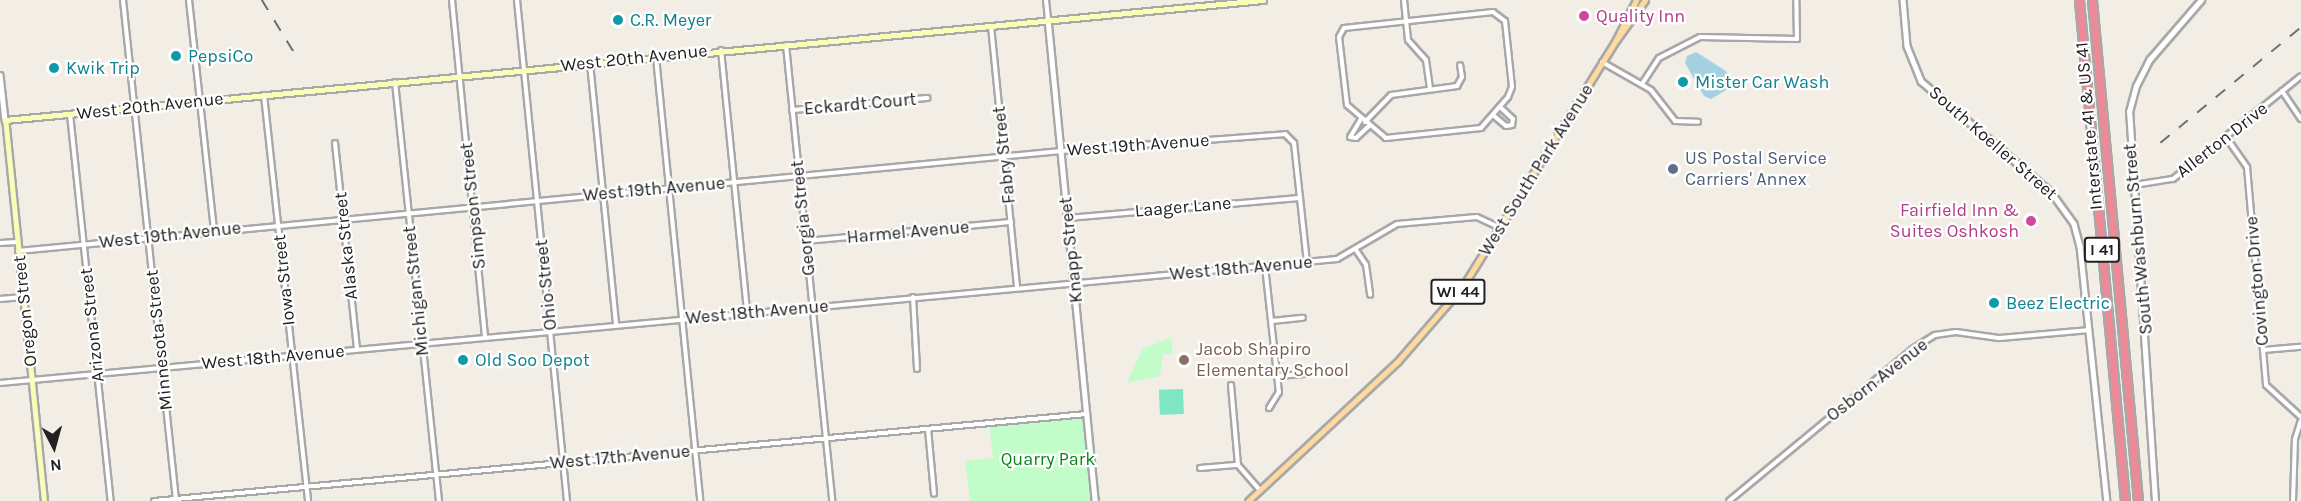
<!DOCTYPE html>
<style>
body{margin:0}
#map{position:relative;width:2301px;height:501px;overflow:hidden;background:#f2eee6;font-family:Karla,sans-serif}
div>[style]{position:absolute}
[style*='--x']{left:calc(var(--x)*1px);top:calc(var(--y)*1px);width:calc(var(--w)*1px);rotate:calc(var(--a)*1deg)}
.park>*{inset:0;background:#c2fdc9}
.pitch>*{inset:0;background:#7fe6c3;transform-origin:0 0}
.water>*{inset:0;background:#a4d1e2}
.roads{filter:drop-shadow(2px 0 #a8a8a8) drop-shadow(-2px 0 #a8a8a8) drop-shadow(0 2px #a8a8a8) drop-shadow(0 -2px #a8a8a8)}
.minor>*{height:4px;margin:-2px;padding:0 2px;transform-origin:2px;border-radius:2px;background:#fff}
.tertiary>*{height:4.5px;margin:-2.25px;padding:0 2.25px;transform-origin:2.25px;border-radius:2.25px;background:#fff}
.secondary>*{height:5px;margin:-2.5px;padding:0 2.5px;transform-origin:2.5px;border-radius:2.5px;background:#f7feb8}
.primary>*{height:5px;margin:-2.5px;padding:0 2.5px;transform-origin:2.5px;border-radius:2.5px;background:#ffda9e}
.motorway>*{height:7px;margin:-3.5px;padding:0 3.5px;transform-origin:3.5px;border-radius:3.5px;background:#ee8997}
.rail>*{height:1.5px;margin-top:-0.75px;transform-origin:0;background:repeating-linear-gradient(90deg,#6f6f6f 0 12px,transparent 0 24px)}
.dots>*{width:16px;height:16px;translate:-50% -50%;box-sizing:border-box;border:3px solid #fff;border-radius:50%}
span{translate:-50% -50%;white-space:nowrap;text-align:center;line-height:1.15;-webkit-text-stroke:4.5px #fff;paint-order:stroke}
.shield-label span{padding:2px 4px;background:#fff;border:2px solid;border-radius:4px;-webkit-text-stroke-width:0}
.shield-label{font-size:16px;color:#212121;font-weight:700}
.hotel-label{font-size:18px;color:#b23c85}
.left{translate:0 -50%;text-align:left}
.right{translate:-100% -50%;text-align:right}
.culture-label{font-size:18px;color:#0d838f}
.street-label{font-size:18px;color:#212121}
.service-label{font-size:18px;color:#4e5e75}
.education-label{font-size:18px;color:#785e54}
.park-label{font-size:18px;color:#038a15}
.north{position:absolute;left:24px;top:417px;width:60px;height:60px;-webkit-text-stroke:4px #fff;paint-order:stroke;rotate:174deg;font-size:16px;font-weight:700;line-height:24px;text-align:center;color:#212121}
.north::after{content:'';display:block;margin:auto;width:21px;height:27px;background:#212121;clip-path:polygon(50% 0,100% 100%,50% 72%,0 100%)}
</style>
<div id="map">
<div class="park">
<div style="clip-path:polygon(1171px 338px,1173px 353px,1163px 354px,1160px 376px,1127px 383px,1142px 349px)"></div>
<div style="clip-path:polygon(1086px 414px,1095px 501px,970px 501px,965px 461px,993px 458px,989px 423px)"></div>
</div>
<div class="pitch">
<div style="left:1183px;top:389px;width:25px;height:24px;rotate:88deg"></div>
</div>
<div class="water">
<div style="clip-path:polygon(1696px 52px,1726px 71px,1733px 86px,1711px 99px,1704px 96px,1685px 63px,1687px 56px)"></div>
</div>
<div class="roads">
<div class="minor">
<div style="--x:123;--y:0;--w:503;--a:83.95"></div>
<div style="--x:189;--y:0;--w:232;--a:83.8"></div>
<div style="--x:452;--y:0;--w:339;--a:84.4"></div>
<div style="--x:517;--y:0;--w:503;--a:84.3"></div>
<div style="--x:1046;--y:0;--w:19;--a:84"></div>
<div style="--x:1404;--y:0;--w:40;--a:84.3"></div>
<div style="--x:1408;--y:40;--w:27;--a:48"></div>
<div style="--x:1426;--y:60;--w:29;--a:82"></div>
<div style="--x:1493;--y:12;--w:15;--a:37"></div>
<div style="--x:1505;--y:21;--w:66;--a:83.9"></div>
<div style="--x:1512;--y:87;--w:11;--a:112"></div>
<div style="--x:1508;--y:97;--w:41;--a:131.1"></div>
<div style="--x:1481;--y:128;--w:96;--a:174"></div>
<div style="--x:1386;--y:138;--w:51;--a:-139.8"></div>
<div style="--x:1347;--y:105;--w:68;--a:-96.7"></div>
<div style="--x:1339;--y:37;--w:10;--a:-61"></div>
<div style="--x:1344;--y:28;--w:150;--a:-6.1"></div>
<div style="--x:991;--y:26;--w:263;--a:84.3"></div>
<div style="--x:786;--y:45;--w:458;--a:84.2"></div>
<div style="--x:721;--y:50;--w:263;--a:84.3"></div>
<div style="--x:656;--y:57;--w:446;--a:84.3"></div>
<div style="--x:1602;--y:62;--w:56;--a:29.7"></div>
<div style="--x:1651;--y:90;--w:39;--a:52"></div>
<div style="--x:1675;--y:121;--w:23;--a:2"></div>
<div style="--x:590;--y:63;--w:262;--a:84.3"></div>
<div style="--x:395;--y:82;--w:421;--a:84"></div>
<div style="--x:1642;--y:84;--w:31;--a:-57"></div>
<div style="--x:1659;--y:58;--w:46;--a:-27.1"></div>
<div style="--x:1700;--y:37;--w:97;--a:1.2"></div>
<div style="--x:1797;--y:39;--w:39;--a:-91"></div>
<div style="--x:2282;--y:91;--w:34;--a:56"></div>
<div style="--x:264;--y:95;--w:408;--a:83.8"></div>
<div style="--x:792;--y:110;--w:136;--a:-5.1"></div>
<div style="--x:70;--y:114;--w:389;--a:84"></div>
<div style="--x:1493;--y:115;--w:17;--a:40"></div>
<div style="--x:1506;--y:126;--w:6;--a:-9"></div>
<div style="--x:1512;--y:125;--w:6;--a:-81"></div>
<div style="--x:1513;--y:119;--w:18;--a:-137"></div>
<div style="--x:1361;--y:119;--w:21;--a:121"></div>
<div style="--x:1350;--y:137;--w:6;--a:9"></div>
<div style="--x:1356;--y:138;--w:18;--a:-43"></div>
<div style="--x:1365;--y:122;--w:37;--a:-46"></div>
<div style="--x:1391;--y:95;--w:67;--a:-7.8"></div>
<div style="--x:1457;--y:86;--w:10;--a:-61"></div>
<div style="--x:1462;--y:77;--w:12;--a:-99"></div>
<div style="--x:2226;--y:137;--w:37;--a:55"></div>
<div style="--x:2247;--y:167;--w:219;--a:85"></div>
<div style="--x:2266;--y:385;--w:47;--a:42.4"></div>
<div style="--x:335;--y:143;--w:207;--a:83.9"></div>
<div style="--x:2134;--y:185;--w:39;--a:-9"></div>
<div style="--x:2173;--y:179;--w:164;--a:-38.8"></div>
<div style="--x:1067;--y:218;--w:234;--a:-4.9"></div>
<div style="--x:805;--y:241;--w:207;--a:-5.3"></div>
<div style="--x:0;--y:243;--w:17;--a:-3"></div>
<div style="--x:1356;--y:250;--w:18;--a:56"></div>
<div style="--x:1366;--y:265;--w:30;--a:82"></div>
<div style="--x:18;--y:251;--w:1048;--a:-5.48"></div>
<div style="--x:1061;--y:151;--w:225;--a:-4.3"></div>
<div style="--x:1285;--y:134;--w:13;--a:45"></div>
<div style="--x:1294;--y:143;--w:120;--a:83.8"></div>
<div style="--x:1265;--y:266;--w:127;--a:83.7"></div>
<div style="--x:1279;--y:392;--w:19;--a:122"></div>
<div style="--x:913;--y:297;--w:72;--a:86.8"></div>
<div style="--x:0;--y:299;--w:23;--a:-5"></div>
<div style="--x:1272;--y:321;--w:31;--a:-6"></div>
<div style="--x:2263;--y:350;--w:38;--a:-5"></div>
<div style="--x:1277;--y:376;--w:27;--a:-4"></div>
<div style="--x:0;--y:383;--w:1343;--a:-5.3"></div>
<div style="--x:1337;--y:259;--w:69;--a:-30.3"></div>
<div style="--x:1397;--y:224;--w:80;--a:-5"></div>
<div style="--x:1477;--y:217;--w:26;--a:25"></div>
<div style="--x:1231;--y:385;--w:80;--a:85"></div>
<div style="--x:1238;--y:465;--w:33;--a:49"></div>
<div style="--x:928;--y:429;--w:65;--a:84.7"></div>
<div style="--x:1200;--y:468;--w:38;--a:-5"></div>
<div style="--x:154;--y:501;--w:936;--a:-5.33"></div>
<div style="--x:1729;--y:501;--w:240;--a:-39.6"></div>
<div style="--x:1914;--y:348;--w:25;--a:-32"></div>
<div style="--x:1935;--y:335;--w:21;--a:-8"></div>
<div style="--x:1956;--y:332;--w:43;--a:7.9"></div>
<div style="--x:1999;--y:338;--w:89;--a:-5.1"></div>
<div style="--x:2293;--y:501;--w:62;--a:-88.2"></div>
<div style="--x:2295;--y:439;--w:19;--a:-72"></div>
</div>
<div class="tertiary">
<div style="--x:1903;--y:0;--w:46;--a:85"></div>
<div style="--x:1907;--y:46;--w:38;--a:68"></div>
<div style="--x:1921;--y:81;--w:171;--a:40.5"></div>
<div style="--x:2051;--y:192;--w:39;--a:54"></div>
<div style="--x:2074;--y:224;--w:23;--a:75"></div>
<div style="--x:2080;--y:246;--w:256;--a:84"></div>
<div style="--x:1048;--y:19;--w:484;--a:84.4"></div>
<div style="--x:0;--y:75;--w:45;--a:83.7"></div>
<div style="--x:2155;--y:501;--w:390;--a:-93.8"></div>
<div style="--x:2129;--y:112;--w:27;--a:-75"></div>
<div style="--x:2136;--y:86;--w:30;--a:-63"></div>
<div style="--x:2150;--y:59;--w:78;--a:-49.2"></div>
</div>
<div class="secondary">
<div style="--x:44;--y:501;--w:383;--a:-95.8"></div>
<div style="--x:5;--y:120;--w:1264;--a:-5.45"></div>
</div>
<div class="primary">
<div style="--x:1617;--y:39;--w:48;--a:-54.3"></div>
<div style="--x:1248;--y:501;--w:205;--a:-43"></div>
<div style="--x:1398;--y:361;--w:99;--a:-49.1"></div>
<div style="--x:1463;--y:286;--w:290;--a:-58.1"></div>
<div style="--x:1616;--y:40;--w:45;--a:-63.4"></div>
</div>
<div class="motorway">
<div style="--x:2079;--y:0;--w:503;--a:84.75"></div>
<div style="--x:2092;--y:0;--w:503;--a:84.75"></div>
</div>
</div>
<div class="rail">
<div style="--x:262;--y:0;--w:69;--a:58.6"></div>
<div style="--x:2160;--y:143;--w:183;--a:-39.4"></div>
</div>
<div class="dots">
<div style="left:1584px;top:16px;background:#d1479c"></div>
<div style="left:618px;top:20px;background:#0f9aa8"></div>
<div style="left:176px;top:56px;background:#0f9aa8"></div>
<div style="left:54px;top:68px;background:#0f9aa8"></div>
<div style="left:1683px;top:82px;background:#0f9aa8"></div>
<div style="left:1673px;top:169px;background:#5c6f8a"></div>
<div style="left:2031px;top:221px;background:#d1479c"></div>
<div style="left:1994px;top:303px;background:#0f9aa8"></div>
<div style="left:463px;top:360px;background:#0f9aa8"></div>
<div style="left:1184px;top:360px;background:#8d6e63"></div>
</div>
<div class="shield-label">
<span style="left:2102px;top:250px">I 41</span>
<span style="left:1458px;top:292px">WI 44</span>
</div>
<div class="hotel-label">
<span class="left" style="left:1596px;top:16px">Quality Inn</span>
<span class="right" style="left:2019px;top:221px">Fairfield Inn &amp;<br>Suites Oshkosh</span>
</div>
<div class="culture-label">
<span class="left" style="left:630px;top:20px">C.R. Meyer</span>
<span class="left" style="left:188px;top:56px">PepsiCo</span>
<span class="left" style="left:66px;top:68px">Kwik Trip</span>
<span class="left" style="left:1695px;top:82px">Mister Car Wash</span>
<span class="left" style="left:2006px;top:303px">Beez Electric</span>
<span class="left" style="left:475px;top:360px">Old Soo Depot</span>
</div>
<div class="street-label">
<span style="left:634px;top:58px;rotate:-6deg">West 20th Avenue</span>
<span style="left:860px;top:104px;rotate:-5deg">Eckardt Court</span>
<span style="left:150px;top:106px;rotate:-6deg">West 20th Avenue</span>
<span style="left:2089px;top:126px;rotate:-95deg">Interstate 41 &amp; US 41</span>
<span style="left:2222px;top:140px;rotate:-38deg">Allerton Drive</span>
<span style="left:1993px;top:143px;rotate:41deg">South Koeller Street</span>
<span style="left:1138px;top:145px;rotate:-4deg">West 19th Avenue</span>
<span style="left:1004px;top:155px;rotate:-96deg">Fabry Street</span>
<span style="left:1536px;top:170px;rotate:-58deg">West South Park Avenue</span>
<span style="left:654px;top:189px;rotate:-5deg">West 19th Avenue</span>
<span style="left:473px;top:206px;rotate:-96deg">Simpson Street</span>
<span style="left:1183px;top:207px;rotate:-5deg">Laager Lane</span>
<span style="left:803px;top:218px;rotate:-96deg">Georgia Street</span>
<span style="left:908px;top:232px;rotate:-5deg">Harmel Avenue</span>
<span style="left:170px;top:235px;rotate:-6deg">West 19th Avenue</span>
<span style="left:2138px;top:239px;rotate:-95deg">South Washburn Street</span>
<span style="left:346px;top:246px;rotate:-96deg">Alaska Street</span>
<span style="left:1071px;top:250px;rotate:-96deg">Knapp Street</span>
<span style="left:1241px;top:268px;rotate:-5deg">West 18th Avenue</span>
<span style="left:284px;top:280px;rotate:-96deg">Iowa Street</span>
<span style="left:2257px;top:281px;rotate:-95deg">Covington Drive</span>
<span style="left:546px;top:285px;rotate:-96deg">Ohio Street</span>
<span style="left:416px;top:291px;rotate:-96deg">Michigan Street</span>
<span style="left:25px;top:311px;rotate:-96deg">Oregon Street</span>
<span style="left:757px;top:312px;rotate:-5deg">West 18th Avenue</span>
<span style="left:92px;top:325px;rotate:-96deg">Arizona Street</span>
<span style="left:159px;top:340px;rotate:-96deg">Minnesota Street</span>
<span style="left:273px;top:357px;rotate:-5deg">West 18th Avenue</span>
<span style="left:1877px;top:380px;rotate:-38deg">Osborn Avenue</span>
<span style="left:620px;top:457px;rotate:-5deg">West 17th Avenue</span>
</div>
<div class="service-label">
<span class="left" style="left:1685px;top:169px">US Postal Service<br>Carriers' Annex</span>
</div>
<div class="education-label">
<span class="left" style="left:1196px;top:360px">Jacob Shapiro<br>Elementary School</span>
</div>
<div class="park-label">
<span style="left:1048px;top:459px">Quarry Park</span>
</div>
<div class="north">N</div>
</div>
